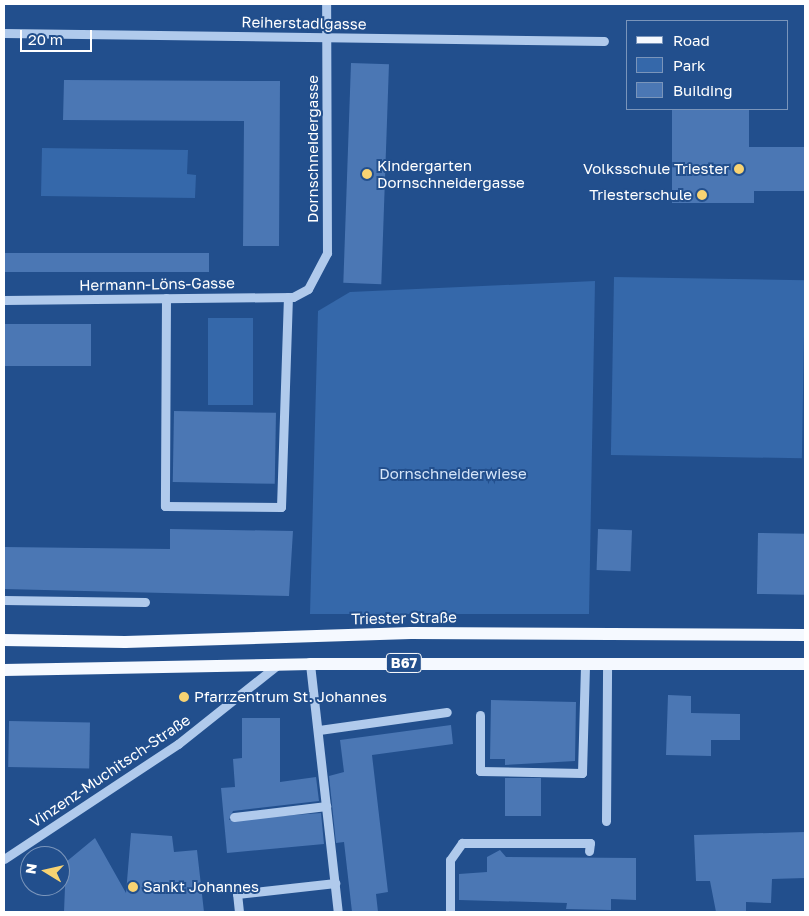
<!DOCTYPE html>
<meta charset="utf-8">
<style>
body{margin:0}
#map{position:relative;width:809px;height:916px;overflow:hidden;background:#224f8d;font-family:"Golos Text",sans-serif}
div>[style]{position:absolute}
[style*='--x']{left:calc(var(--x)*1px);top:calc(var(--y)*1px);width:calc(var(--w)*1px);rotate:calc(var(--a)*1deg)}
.green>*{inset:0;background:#3568aa;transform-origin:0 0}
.building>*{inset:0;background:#4b77b4;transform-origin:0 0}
.minor>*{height:9px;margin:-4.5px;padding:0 4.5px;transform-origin:4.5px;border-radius:4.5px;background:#b0caec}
.major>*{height:12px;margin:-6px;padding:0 6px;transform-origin:6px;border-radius:6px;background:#f5f9ff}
.dots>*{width:14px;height:14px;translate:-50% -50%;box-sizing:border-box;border:2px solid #224f8d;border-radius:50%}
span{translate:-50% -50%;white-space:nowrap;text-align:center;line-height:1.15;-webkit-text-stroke:4px #224f8d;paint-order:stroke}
.shield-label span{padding:1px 4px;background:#224f8d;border:1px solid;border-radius:4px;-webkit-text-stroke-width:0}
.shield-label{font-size:14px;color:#fff;font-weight:700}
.street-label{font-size:15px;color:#fff}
.poi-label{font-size:15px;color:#fff}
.left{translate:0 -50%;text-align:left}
.right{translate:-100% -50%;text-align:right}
.park-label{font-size:15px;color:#d5e5f9}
.frame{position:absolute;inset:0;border:5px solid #fff;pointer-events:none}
.legend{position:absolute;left:626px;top:20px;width:162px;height:90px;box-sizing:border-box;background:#224f8d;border:1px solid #7a95bb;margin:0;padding:6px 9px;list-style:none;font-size:15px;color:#fff}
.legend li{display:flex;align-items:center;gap:10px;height:25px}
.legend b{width:25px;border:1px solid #7a95bb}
.north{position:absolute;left:20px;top:846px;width:50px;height:50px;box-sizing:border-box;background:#224f8d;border:1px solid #7a95bb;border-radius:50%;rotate:279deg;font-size:14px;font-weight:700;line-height:20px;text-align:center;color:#fff}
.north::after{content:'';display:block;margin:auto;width:18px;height:22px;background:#f8d372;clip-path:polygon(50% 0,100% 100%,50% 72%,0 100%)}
.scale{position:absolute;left:20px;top:30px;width:72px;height:22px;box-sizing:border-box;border:2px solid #fff;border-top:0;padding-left:6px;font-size:15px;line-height:18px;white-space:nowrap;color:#fff;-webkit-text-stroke:4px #224f8d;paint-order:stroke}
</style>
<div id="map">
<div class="green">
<div style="clip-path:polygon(42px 148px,188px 150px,187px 174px,196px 175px,195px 198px,41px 196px)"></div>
<div style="left:614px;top:277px;width:191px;height:178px;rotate:1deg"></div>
<div style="clip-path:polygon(595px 281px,589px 614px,310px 614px,318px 311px,350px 292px)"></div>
<div style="left:208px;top:318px;width:45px;height:87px"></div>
</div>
<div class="building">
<div style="left:351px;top:63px;width:38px;height:220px;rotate:2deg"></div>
<div style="clip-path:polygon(64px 80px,280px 81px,279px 246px,243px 246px,244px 121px,63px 120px)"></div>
<div style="clip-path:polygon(672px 109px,749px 109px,749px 147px,805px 147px,805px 191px,754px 191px,754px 203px,672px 203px)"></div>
<div style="left:4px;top:253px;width:205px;height:19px"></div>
<div style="left:4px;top:324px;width:87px;height:42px"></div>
<div style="left:174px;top:411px;width:102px;height:71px;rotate:1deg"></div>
<div style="clip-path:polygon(170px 529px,293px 531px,289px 596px,4px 589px,4px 547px,170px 549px)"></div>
<div style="left:598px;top:529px;width:34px;height:41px;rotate:2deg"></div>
<div style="left:758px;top:533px;width:47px;height:61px;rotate:1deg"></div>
<div style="clip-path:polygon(668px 695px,691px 696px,691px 713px,740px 714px,740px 740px,711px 740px,711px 756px,666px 755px)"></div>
<div style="clip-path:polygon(491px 700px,576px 702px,575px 761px,505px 765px,505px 759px,490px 759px)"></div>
<div style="clip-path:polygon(242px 718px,280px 718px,280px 782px,316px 777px,319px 801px,233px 811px,229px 820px,321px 813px,324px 844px,227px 853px,221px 788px,235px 787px,233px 759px,242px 758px)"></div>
<div style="left:9px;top:721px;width:81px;height:46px;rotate:1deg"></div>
<div style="clip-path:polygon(451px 725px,453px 744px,372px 755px,388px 892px,376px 894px,378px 912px,352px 912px,344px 842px,336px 843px,329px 776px,344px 772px,340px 740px)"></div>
<div style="left:505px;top:778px;width:36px;height:38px"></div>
<div style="clip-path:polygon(805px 832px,805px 878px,772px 879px,771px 903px,746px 902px,746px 912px,716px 912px,710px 881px,696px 881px,694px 835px)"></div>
<div style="clip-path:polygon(131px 833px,172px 836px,174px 852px,197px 850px,204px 912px,64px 912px,66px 862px,95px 838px,126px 893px)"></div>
<div style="clip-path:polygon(500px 850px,506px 857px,636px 858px,636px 900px,611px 899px,611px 910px,566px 909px,567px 903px,459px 900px,459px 874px,487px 872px,487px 857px)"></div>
</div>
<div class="minor">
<div style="--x:4;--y:33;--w:600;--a:0.76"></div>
<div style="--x:166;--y:298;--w:208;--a:90.3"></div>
<div style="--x:165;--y:506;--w:116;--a:0.5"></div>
<div style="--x:281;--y:507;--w:210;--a:-88.1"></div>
<div style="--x:4;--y:300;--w:289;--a:-0.6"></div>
<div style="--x:293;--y:297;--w:17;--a:-28"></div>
<div style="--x:308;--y:289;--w:41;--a:-62.2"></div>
<div style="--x:327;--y:253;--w:249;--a:-90.2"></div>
<div style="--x:4;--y:600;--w:141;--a:0.8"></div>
<div style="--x:310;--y:664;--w:250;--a:83.6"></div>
<div style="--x:480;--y:715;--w:56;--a:90"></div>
<div style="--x:480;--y:771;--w:102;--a:1.1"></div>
<div style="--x:582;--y:773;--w:110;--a:-88.4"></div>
<div style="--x:319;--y:730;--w:129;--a:-8"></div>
<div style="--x:234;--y:817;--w:93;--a:-6.8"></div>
<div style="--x:606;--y:821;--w:158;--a:-89.6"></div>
<div style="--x:4;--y:859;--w:209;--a:-33.5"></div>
<div style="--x:178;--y:744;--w:125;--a:-38.5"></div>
<div style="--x:239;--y:912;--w:18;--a:-96"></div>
<div style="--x:237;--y:894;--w:99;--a:-6.4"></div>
<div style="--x:450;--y:912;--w:52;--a:-90"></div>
<div style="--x:450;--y:860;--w:21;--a:-55"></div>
<div style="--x:462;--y:843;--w:128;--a:0"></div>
<div style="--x:590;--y:843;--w:8;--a:97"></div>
</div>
<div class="major">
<div style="--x:4;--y:640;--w:121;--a:0.9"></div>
<div style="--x:125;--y:642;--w:286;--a:-1.8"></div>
<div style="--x:411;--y:633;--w:394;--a:0.3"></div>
<div style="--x:4;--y:670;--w:306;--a:-1.1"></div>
<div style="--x:310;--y:664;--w:495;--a:0"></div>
</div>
<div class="dots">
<div style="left:739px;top:169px;background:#f8d372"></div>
<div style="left:367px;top:174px;background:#f8d372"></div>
<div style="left:702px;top:195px;background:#f8d372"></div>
<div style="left:184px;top:697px;background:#f8d372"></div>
<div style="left:133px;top:887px;background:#f8d372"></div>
</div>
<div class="shield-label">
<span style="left:404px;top:663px">B67</span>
</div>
<div class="street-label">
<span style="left:304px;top:23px;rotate:1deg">Reiherstadlgasse</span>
<span style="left:313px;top:149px;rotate:-90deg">Dornschneidergasse</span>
<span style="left:157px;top:284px;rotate:-1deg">Hermann-Löns-Gasse</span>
<span style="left:404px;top:618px;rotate:-1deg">Triester Straße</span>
<span style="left:110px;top:771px;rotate:-34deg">Vinzenz-Muchitsch-Straße</span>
</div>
<div class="poi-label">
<span class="left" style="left:377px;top:174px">Kindergarten<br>Dornschneidergasse</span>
<span class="right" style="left:729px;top:169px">Volksschule Triester</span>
<span class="right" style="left:692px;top:195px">Triesterschule</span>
<span class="left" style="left:194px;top:697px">Pfarrzentrum St. Johannes</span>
<span class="left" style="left:143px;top:887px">Sankt Johannes</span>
</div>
<div class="park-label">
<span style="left:453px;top:474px">Dornschneiderwiese</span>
</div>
<div class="frame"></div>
<ul class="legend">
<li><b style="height:6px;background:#f5f9ff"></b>Road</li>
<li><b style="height:14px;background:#3568aa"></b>Park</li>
<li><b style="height:14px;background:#4b77b4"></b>Building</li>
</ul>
<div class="north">N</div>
<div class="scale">20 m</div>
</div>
